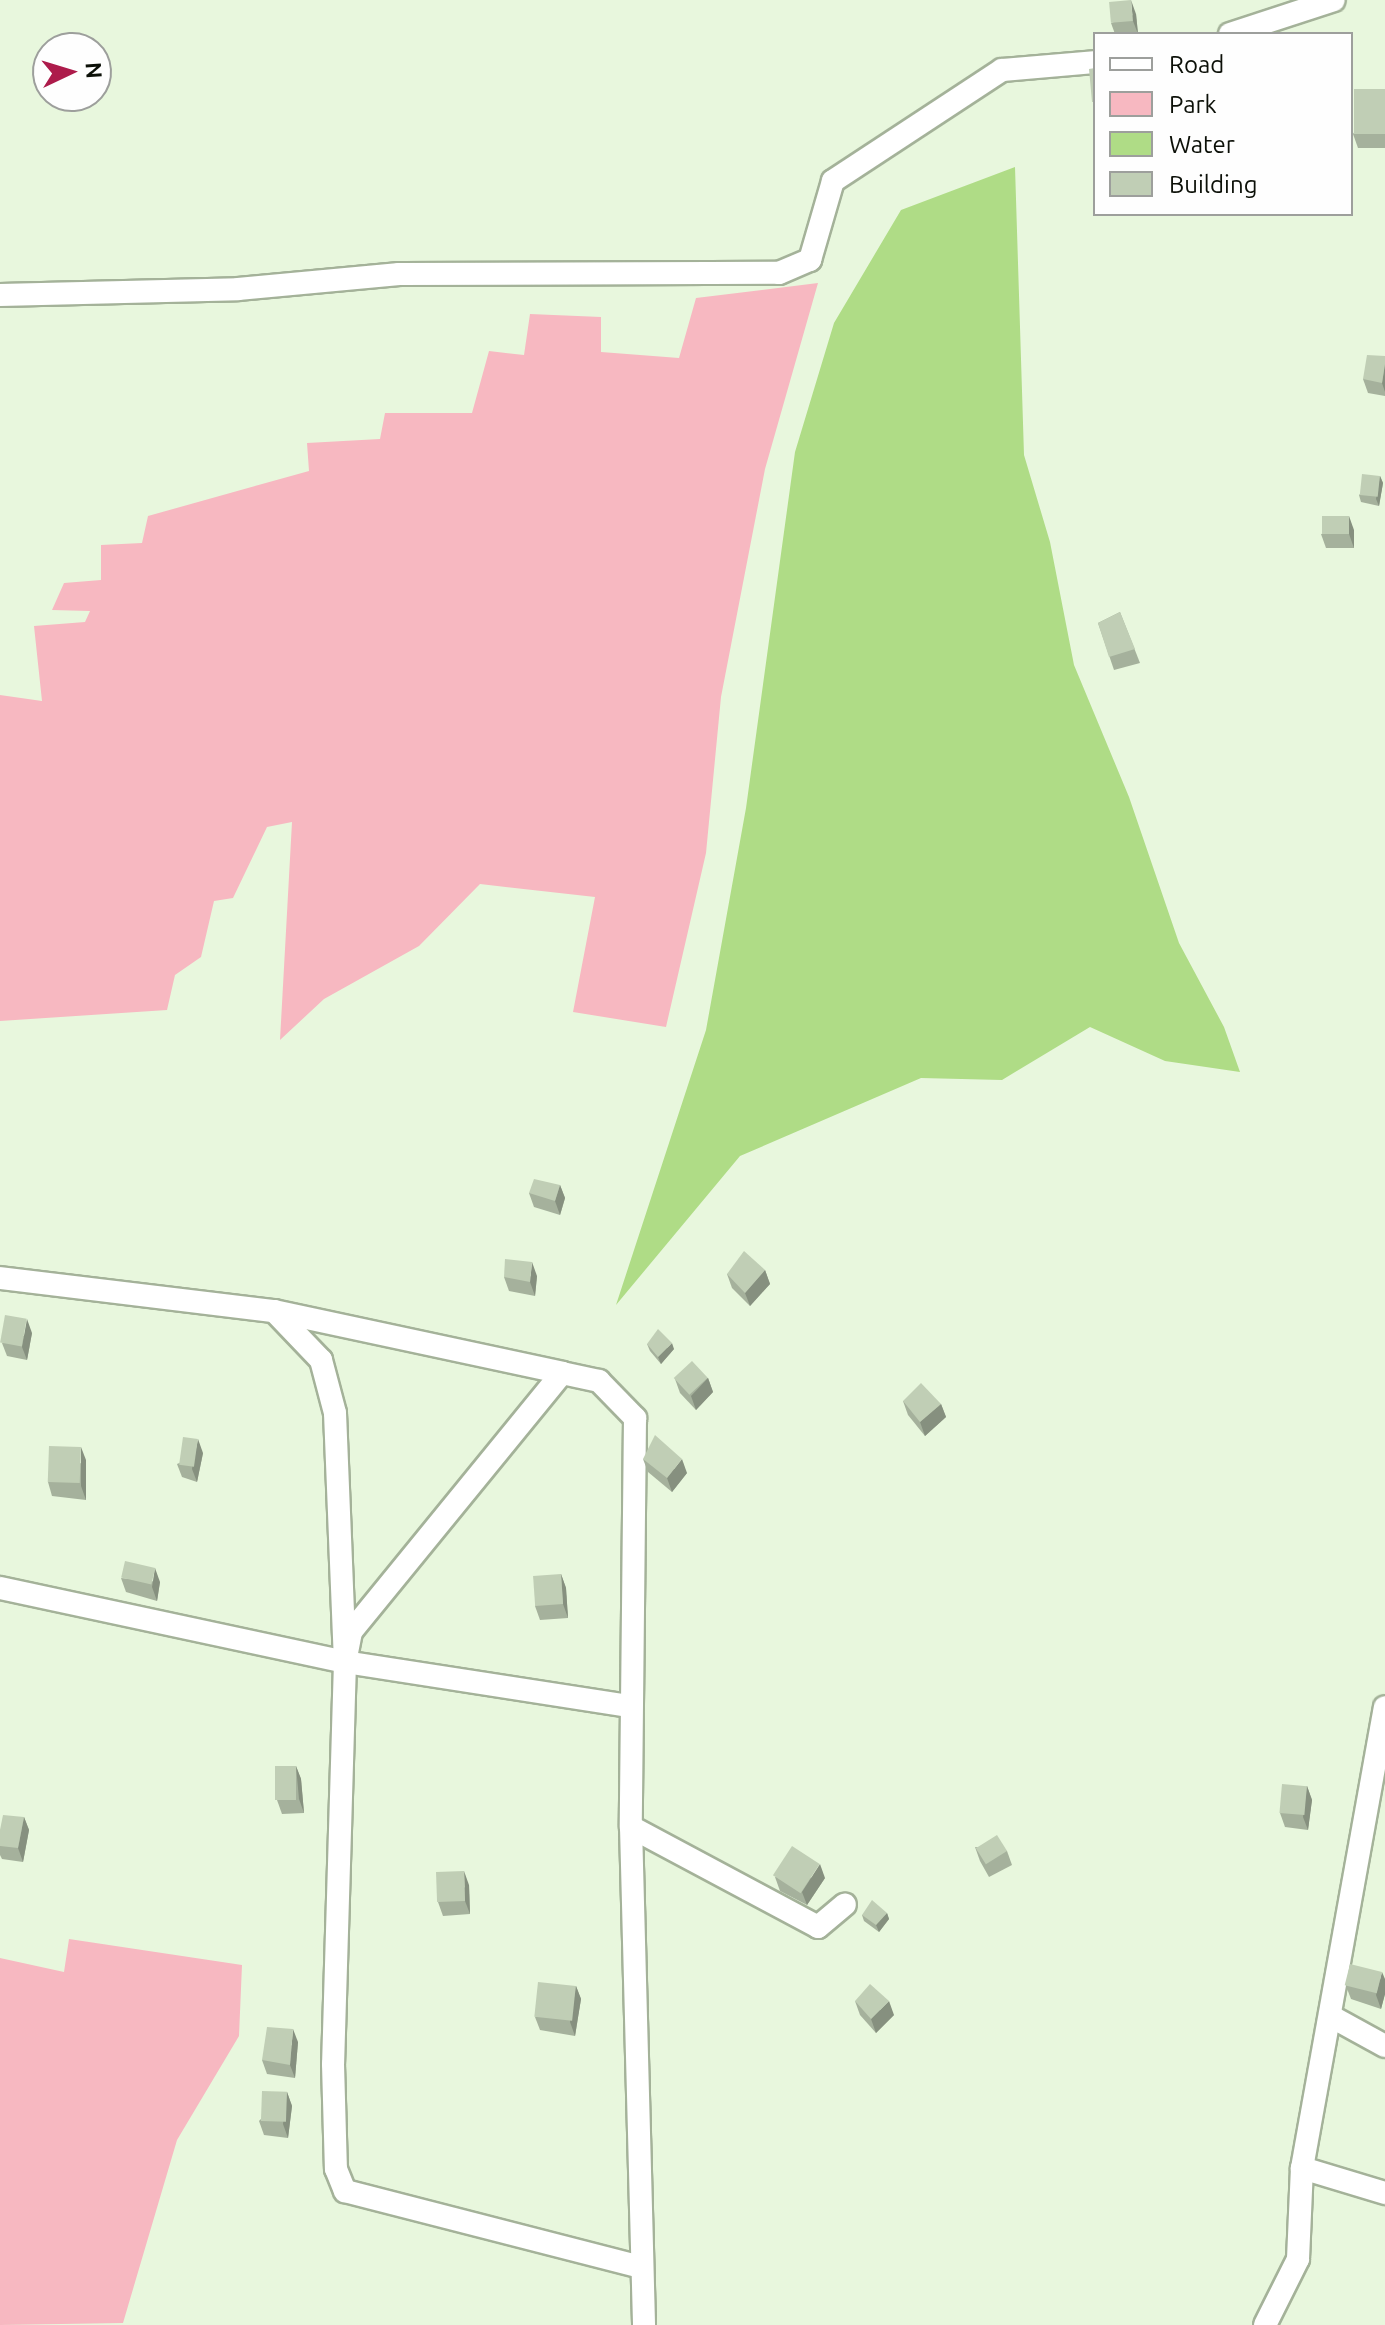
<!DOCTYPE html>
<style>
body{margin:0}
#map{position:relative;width:1385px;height:2325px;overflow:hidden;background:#e8f7dd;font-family:Ubuntu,sans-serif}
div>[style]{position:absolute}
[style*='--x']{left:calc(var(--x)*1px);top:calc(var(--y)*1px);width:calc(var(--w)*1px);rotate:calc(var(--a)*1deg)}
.green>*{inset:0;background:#f7b8c1}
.water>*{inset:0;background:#afdc86}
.roads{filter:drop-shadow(2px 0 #a4b299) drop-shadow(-2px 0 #a4b299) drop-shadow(0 2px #a4b299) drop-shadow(0 -2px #a4b299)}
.street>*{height:22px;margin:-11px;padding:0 11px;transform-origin:11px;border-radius:11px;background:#fff}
.wall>*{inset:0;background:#a5b19c}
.shaded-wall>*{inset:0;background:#86907f}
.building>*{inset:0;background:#c0ceb5;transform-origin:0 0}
span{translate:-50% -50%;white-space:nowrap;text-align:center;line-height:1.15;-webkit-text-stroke:8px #fefefe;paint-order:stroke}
.legend{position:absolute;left:1093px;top:32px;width:260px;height:184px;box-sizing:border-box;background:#fefefe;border:2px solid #9d9f9c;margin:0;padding:10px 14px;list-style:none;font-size:24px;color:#0c1008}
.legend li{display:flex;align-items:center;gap:16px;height:40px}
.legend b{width:40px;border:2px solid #9d9f9c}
.north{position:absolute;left:32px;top:32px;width:80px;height:80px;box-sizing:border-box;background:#fefefe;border:2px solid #9d9f9c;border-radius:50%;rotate:86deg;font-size:22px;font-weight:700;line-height:32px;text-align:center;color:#0c1008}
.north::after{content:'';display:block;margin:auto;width:28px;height:36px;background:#ad1b4b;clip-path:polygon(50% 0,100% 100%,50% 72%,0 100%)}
</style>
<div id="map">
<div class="green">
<div style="clip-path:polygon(818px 283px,765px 469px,721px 697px,706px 853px,666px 1027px,573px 1012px,595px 897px,480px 884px,419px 946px,324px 999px,280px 1040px,292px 822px,267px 827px,233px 898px,214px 901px,201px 957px,175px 975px,167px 1010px,0 1021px,0 695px,42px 701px,34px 626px,85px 622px,90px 611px,52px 610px,64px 583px,101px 580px,101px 545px,142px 543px,148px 516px,309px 471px,307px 443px,380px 439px,385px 413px,472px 413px,489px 351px,524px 355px,530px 314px,601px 317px,601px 352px,679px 358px,696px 298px)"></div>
<div style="clip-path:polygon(69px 1939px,242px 1965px,239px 2036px,177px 2140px,123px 2323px,0 2325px,0 1958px,64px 1972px)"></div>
</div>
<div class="water">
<div style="clip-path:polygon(1015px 167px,1024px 455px,1050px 542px,1074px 665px,1129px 797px,1179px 943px,1224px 1027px,1240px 1072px,1165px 1061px,1090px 1027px,1002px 1080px,921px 1078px,740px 1156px,616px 1305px,706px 1030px,746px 808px,795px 452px,834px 323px,901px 210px)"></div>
</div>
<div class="roads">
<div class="street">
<div style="--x:1230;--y:34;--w:109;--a:-18.1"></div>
<div style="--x:0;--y:295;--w:238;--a:-1.4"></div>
<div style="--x:238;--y:289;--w:162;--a:-5.3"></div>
<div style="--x:399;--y:274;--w:380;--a:-0.2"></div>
<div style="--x:779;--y:273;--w:34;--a:-23"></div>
<div style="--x:810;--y:260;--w:82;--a:-73.8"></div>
<div style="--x:833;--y:181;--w:202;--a:-33.3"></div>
<div style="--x:1002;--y:70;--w:93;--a:-4.9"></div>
<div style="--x:0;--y:1278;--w:276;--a:6.9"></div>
<div style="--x:274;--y:1311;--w:295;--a:12.1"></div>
<div style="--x:562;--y:1373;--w:38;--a:12"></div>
<div style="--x:599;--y:1381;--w:52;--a:45.8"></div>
<div style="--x:635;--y:1418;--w:409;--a:90.6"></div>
<div style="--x:631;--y:1827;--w:498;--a:88.5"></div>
<div style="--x:274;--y:1311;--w:68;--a:46.2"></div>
<div style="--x:321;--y:1360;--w:55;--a:75.2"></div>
<div style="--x:335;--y:1413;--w:249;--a:87.7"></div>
<div style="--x:345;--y:1662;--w:288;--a:8.8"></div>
<div style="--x:562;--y:1373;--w:334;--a:129.2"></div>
<div style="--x:351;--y:1632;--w:31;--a:101"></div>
<div style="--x:345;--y:1662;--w:402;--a:91.7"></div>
<div style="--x:333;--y:2064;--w:105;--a:88.4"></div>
<div style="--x:336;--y:2169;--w:24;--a:68"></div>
<div style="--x:345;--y:2191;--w:305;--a:14.4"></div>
<div style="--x:0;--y:1588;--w:353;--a:12.1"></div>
<div style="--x:631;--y:1827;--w:212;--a:28.1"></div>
<div style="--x:818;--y:1927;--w:35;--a:-40"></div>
<div style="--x:1332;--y:2017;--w:60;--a:28.7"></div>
<div style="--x:1302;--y:2168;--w:87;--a:16.8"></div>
<div style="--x:1265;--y:2325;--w:74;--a:-63.4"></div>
<div style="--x:1298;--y:2259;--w:91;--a:-87.5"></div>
<div style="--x:1302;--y:2168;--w:468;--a:-79.8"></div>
</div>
</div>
<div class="wall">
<div style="clip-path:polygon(1136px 14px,1138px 34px,1115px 34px,1111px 23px)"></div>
<div style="clip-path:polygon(1385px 89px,1385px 148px,1358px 148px,1353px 134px)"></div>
<div style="clip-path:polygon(1385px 356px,1385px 396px,1368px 393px,1363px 379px)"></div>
<div style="clip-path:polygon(1380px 476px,1383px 483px,1379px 506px,1361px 502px,1359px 495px)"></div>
<div style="clip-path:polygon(1354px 530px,1354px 548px,1326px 548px,1321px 534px)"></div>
<div style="clip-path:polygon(1120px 612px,1140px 663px,1114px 670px,1098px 623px)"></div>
<div style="clip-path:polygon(560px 1185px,565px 1198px,560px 1215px,534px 1207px,529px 1193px)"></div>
<div style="clip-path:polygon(765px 1270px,770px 1284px,750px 1306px,732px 1288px,727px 1274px)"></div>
<div style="clip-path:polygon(537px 1276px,535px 1296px,509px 1291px,504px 1277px)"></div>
<div style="clip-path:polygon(32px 1333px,27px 1360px,7px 1356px,2px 1343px)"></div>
<div style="clip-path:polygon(647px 1344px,674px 1349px,661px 1364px,650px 1351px)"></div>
<div style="clip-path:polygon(708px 1378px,713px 1392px,696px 1410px,680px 1393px,675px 1379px)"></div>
<div style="clip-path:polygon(903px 1401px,941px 1404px,946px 1417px,925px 1436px,908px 1415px)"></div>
<div style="clip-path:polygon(203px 1453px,197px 1482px,182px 1477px,177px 1464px)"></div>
<div style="clip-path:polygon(643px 1459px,687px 1473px,672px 1492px,648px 1472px)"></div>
<div style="clip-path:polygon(86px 1460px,86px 1500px,52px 1496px,48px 1482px)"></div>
<div style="clip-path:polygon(561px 1574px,566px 1588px,568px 1618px,540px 1620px,535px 1606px)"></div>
<div style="clip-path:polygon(121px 1578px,160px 1582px,157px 1601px,126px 1592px)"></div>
<div style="clip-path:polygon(296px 1766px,301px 1779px,304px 1813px,282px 1814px,277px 1800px)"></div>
<div style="clip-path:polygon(1307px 1786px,1312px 1800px,1308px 1830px,1285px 1827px,1280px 1813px)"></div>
<div style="clip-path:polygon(24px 1817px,29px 1830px,23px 1862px,2px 1859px,0 1855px,0 1830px)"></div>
<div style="clip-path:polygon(975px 1847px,1007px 1851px,1012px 1865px,989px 1877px,980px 1861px)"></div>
<div style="clip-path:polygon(775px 1877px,825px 1878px,807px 1905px,780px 1891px)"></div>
<div style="clip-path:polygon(469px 1885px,470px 1914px,443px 1916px,438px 1902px)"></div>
<div style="clip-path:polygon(887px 1913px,889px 1919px,879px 1932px,864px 1921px,862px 1915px)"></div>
<div style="clip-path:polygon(1385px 1979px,1385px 1994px,1381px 2009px,1351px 1999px,1346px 1986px)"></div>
<div style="clip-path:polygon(576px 1986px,581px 1999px,575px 2036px,540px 2030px,535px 2017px)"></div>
<div style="clip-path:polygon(855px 2001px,894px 2015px,876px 2033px,860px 2015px)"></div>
<div style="clip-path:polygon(298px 2042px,295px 2078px,267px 2074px,262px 2060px)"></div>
<div style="clip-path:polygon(287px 2092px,292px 2106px,288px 2138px,264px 2135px,259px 2121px)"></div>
</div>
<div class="shaded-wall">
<div style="clip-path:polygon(1131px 0,1136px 14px,1138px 34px,1133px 21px)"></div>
<div style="clip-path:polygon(1385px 364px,1385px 392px,1382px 383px)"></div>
<div style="clip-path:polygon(1380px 476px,1383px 483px,1379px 506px,1376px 499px)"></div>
<div style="clip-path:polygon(1349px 516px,1354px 530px,1354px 548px,1349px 534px)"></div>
<div style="clip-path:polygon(560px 1185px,565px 1198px,560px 1215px,555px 1201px)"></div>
<div style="clip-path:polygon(532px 1262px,537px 1276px,535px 1296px,530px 1282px)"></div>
<div style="clip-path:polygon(765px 1270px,770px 1284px,750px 1306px,745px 1293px)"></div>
<div style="clip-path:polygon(27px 1319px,32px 1333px,27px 1360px,22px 1347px)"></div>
<div style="clip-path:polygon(672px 1343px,674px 1349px,661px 1364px,658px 1357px)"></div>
<div style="clip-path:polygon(708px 1378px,713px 1392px,696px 1410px,691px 1396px)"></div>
<div style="clip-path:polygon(941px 1404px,946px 1417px,925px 1436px,920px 1422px)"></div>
<div style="clip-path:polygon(198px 1439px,203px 1453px,197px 1482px,192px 1469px)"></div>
<div style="clip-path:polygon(81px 1447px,86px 1460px,86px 1500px,81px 1486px)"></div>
<div style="clip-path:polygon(682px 1459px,687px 1473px,672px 1492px,667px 1478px)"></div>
<div style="clip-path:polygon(155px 1568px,160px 1582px,157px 1601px,152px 1587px)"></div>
<div style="clip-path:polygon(561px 1574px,566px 1588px,568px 1618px,563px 1604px)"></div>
<div style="clip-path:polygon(296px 1766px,301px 1779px,304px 1813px,299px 1799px)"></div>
<div style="clip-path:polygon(1307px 1786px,1312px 1800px,1308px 1830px,1303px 1817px)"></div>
<div style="clip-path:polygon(24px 1817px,29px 1830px,23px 1862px,18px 1848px)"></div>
<div style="clip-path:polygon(820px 1864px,825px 1878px,807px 1905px,802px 1892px)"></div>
<div style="clip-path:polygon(464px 1871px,469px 1885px,470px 1914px,465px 1901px)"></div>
<div style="clip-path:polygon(887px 1913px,889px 1919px,879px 1932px,876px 1925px)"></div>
<div style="clip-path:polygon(1382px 1972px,1385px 1979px,1385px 1994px,1381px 2009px,1376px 1995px)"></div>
<div style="clip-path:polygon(576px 1986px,581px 1999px,575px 2036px,570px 2022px)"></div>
<div style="clip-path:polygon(889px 2001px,894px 2015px,876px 2033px,871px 2019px)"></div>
<div style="clip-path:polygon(293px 2029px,298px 2042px,295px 2078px,290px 2065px)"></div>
<div style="clip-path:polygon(287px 2092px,292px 2106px,288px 2138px,283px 2124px)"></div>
</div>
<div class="building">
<div style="left:1131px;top:0;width:21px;height:22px;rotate:85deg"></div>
<div style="clip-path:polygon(1095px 68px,1095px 102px,1092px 102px,1089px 69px)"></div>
<div style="left:1354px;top:89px;width:31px;height:45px"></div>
<div style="clip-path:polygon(1367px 355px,1385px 356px,1385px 364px,1382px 383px,1363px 379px)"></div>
<div style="left:1362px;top:474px;width:18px;height:21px;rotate:6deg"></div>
<div style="left:1349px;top:516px;width:18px;height:27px;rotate:90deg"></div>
<div style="clip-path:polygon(1120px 612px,1135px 649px,1109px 657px,1098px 623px)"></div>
<div style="clip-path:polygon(534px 1179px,560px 1185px,555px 1201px,529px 1193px)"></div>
<div style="clip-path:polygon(744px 1251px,765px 1270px,745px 1293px,727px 1274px)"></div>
<div style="clip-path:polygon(505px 1259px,532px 1262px,530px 1282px,504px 1277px)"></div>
<div style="left:5px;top:1315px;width:22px;height:28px;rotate:10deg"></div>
<div style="clip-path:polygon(658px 1329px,672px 1343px,658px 1357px,647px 1344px)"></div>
<div style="left:692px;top:1361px;width:23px;height:25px;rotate:47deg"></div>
<div style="clip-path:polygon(921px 1383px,941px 1404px,920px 1422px,903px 1401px)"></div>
<div style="clip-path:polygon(655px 1435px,682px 1459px,667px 1478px,643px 1459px)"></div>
<div style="left:183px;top:1437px;width:15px;height:28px;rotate:8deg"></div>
<div style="left:49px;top:1446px;width:32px;height:36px;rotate:2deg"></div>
<div style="left:125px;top:1561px;width:31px;height:17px;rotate:13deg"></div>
<div style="left:561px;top:1574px;width:30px;height:28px;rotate:86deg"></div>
<div style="left:275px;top:1766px;width:21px;height:34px"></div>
<div style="left:1282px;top:1784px;width:25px;height:29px;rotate:5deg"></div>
<div style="clip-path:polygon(3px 1815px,24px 1817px,18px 1848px,0 1846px,0 1830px)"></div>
<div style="left:997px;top:1835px;width:19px;height:25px;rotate:58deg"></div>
<div style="left:792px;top:1846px;width:33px;height:35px;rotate:33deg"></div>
<div style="left:464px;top:1871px;width:30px;height:28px;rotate:88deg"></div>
<div style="clip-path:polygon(872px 1900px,887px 1913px,876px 1925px,862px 1915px)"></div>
<div style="left:1350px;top:1964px;width:33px;height:22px;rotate:14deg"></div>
<div style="left:538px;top:1982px;width:38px;height:35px;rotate:6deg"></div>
<div style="clip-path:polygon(870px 1984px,889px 2001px,871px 2019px,855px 2001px)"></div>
<div style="clip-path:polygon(267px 2027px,293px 2029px,290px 2065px,262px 2060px)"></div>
<div style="left:262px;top:2091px;width:25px;height:30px;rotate:2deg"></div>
</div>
<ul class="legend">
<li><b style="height:10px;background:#fff"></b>Road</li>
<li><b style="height:22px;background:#f7b8c1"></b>Park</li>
<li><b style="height:22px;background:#afdc86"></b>Water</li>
<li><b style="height:22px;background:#c0ceb5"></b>Building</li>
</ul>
<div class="north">N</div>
</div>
